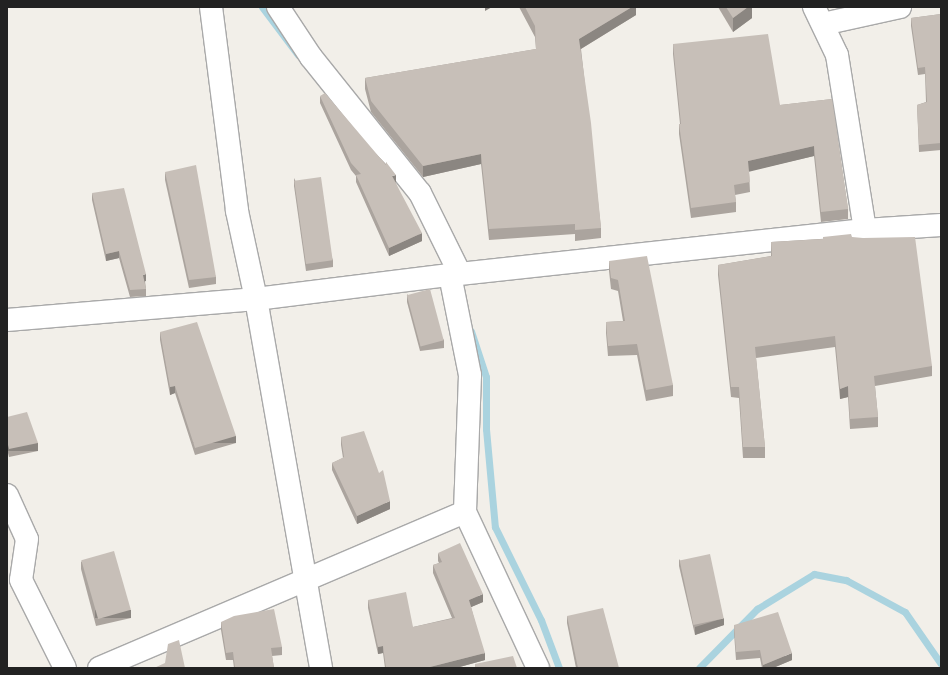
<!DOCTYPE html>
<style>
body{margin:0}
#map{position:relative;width:948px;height:675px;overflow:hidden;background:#f2efe9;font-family:Helvetica,sans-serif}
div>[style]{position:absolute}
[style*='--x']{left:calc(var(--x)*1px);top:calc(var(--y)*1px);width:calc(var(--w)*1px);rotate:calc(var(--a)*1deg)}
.stream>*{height:7px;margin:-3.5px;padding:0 3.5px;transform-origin:3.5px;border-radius:3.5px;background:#aad3df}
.roads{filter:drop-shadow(1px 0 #a9a9a9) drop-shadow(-1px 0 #a9a9a9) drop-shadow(0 1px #a9a9a9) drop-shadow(0 -1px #a9a9a9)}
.minor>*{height:22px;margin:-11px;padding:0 11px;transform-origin:11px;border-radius:11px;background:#fff}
.tertiary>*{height:22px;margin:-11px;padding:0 11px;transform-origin:11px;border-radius:11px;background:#fff}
.wall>*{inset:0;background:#aba49e}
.shaded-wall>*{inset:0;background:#8b8681;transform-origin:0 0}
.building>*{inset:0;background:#c7bfb8;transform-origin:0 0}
span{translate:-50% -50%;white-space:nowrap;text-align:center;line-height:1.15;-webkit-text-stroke:3.5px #fff;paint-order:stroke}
.frame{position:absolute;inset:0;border:8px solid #222;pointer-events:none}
</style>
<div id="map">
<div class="stream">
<div style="--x:262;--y:7;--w:60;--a:53.1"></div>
<div style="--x:471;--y:331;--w:48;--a:71.9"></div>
<div style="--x:486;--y:377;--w:52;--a:90"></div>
<div style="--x:486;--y:429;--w:98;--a:84.8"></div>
<div style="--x:495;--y:527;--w:104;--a:63.7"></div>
<div style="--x:541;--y:620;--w:51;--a:69.4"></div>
<div style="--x:699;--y:668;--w:83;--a:-45.5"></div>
<div style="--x:757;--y:609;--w:67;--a:-31.6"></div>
<div style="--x:814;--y:574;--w:33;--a:11"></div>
<div style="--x:846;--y:580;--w:67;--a:28.5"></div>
<div style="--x:905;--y:612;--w:63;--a:55.3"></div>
</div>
<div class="roads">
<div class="minor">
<div style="--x:278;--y:7;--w:60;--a:56.6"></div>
<div style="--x:311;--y:57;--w:174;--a:51.3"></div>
<div style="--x:420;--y:193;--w:90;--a:63.7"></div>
<div style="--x:814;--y:7;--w:53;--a:64.4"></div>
<div style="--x:837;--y:55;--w:177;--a:80.9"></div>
<div style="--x:823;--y:24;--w:79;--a:-12.4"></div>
<div style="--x:450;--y:275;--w:102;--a:78.7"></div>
<div style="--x:470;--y:375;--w:137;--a:92.1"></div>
<div style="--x:465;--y:512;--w:172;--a:64.9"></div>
<div style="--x:7;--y:495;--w:48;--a:65.6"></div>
<div style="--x:27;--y:539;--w:41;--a:98.3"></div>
<div style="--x:21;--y:580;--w:98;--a:63.4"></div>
<div style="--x:99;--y:668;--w:398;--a:-23.1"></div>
</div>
<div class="tertiary">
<div style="--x:211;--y:7;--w:206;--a:82.7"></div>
<div style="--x:237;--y:211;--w:90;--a:77.8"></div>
<div style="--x:256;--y:299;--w:375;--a:80"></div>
<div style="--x:7;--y:320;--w:250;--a:-4.8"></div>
<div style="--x:256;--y:299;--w:195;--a:-7.1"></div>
<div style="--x:450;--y:275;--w:417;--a:-6.2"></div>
<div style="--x:865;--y:230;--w:76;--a:-3.8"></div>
</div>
</div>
<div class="wall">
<div style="clip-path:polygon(519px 7px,636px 7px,636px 15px,581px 49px,601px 228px,601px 238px,575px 241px,575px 234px,489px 240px,481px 164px,423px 177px,371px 112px,365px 89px,365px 78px,536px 49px,535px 37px)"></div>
<div style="clip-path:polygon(718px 7px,752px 7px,752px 18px,733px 32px)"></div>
<div style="clip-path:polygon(941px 14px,941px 150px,919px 152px,917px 105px,926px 102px,925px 74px,918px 75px,911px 26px,911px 18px)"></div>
<div style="clip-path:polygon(673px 44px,780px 105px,832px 99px,848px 209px,848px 219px,821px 222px,814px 156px,749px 171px,750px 192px,735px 195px,736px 202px,736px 212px,691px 218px,679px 134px,679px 124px,680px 124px,673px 54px)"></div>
<div style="clip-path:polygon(320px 96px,386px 164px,386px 162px,422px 241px,389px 256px,356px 182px,356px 176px,351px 170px,320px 103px)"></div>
<div style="clip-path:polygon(165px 172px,216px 277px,216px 284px,189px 288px,165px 180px)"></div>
<div style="clip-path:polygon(294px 178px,333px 260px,333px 267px,306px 271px,294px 186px)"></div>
<div style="clip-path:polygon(92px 193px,146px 281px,145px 281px,146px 289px,146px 296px,130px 297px,119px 258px,106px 261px,92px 200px)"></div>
<div style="clip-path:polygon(852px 237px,932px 366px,932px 376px,875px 386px,878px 417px,878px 427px,850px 429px,848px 397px,840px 399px,835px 347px,756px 358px,765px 447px,765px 458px,743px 458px,739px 398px,731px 397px,718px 275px,718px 265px,771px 256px,771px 242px)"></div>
<div style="clip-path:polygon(609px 261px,673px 385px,673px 396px,646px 401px,637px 355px,608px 356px,606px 333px,606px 322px,623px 321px,618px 291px,611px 289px,609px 271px)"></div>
<div style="clip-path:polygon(407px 294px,444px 340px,444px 348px,420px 351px,407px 302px)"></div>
<div style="clip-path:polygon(160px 332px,236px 443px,195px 455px,175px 393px,170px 395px,160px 340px)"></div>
<div style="clip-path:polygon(7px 417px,38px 451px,9px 457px,7px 449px)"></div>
<div style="clip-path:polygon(341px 437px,390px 509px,357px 524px,332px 470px,332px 463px,343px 458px,341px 445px)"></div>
<div style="clip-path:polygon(438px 553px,483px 602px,471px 607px,485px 660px,456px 668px,385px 668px,383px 653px,378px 654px,368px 608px,368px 600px,413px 627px,452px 618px,433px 573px,433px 565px,439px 563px,438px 561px)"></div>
<div style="clip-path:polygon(679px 559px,724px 625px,695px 635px,679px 566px)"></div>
<div style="clip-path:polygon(81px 561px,131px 618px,96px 626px,81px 569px)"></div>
<div style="clip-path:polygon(567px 616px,619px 668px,576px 668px,567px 623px)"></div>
<div style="clip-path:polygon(221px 622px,282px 647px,282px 655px,272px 656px,274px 668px,234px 668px,233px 660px,226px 660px,221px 630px)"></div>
<div style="clip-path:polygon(734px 625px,792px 660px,773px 668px,762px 668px,760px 658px,736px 660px,734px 633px)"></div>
</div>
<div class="shaded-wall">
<div style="clip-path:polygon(485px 7px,492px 7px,485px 11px)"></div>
<div style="clip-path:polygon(632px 7px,636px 7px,636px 15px,579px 50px,579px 39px)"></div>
<div style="clip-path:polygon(748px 7px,752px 7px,752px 18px,733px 32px,733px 18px)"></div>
<div style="clip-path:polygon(814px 146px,814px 156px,748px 172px,748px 161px)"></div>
<div style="clip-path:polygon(481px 154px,481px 164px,423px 177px,423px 166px)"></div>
<div style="clip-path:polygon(396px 175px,396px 183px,392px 176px)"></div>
<div style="clip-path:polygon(422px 233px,422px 241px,389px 256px,389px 248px)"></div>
<div style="clip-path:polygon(119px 251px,119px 258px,106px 261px,106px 254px)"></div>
<div style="clip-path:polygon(146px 274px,146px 281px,143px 282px,143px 275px)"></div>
<div style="clip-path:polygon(175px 386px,175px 393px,170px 395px,170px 387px)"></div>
<div style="clip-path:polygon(848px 386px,848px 397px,840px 399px,840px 389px)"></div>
<div style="left:236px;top:436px;width:7px;height:43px;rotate:90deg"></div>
<div style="left:38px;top:443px;width:8px;height:30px;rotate:90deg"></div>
<div style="clip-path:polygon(390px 501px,390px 509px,357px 524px,357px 516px)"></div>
<div style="clip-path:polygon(483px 594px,483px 602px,469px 608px,469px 600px)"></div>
<div style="left:131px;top:610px;width:8px;height:36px;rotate:90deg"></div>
<div style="clip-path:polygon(724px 618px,724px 625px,695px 635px,695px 627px)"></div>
<div style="clip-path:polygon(383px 646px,383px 653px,378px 654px,378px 647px)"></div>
<div style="clip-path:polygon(485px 653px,485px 660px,456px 668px,426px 668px)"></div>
<div style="clip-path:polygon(792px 653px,792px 660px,773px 668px,763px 668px,763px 665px)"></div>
</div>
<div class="building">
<div style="clip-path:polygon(525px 7px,632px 7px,579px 39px,591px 123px,601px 228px,575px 230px,575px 224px,489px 229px,481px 154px,423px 166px,371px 101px,365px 78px,536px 49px,535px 26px)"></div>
<div style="clip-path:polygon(726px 7px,748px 7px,733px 18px)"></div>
<div style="clip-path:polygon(941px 14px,941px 143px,919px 145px,917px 105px,927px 102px,925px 67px,918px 68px,911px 18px)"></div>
<div style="clip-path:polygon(768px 34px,780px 105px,832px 99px,848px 209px,821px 212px,814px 146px,748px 161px,750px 182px,734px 185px,736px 202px,691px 208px,679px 124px,681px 124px,673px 44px)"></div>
<div style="clip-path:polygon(325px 93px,386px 165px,386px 162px,396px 175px,392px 176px,422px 233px,389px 248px,356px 175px,361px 174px,351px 163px,320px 96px)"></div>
<div style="clip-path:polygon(196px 165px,216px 277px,189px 280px,165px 172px)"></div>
<div style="left:321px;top:177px;width:84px;height:27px;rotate:82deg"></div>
<div style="clip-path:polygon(124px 188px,146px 274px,143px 275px,146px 289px,130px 290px,119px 251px,106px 254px,92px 193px)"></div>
<div style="clip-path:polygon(851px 234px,852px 237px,863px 238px,915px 237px,932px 366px,874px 376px,878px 417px,850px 419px,848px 386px,840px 389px,835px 336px,755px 347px,765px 447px,743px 447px,739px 387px,731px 387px,718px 265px,772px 256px,771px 242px,823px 239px,823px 237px)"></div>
<div style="clip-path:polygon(647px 256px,673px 385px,646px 390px,637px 344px,608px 346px,606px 322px,625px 321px,618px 280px,611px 278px,609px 261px)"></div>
<div style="left:430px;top:289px;width:53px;height:24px;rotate:75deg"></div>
<div style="clip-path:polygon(197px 322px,236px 436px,195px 448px,175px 386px,170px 387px,160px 332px)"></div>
<div style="clip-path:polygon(27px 412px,38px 443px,9px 449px,7px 441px,7px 417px)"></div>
<div style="clip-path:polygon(364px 431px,379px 473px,383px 470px,390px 501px,357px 516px,332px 463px,344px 457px,341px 437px)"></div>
<div style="clip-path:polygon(460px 543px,483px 594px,469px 600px,485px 653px,426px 668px,386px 668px,383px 646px,378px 647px,368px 600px,406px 592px,413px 627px,455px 618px,433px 565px,442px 562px,438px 553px)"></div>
<div style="left:114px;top:551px;width:61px;height:34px;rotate:74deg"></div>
<div style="left:710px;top:554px;width:66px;height:31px;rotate:78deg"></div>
<div style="clip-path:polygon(603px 608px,619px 668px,578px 668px,567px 616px)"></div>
<div style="clip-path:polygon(274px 609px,282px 647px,271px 648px,274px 668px,235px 668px,233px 652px,226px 653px,221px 622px,234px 616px)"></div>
<div style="clip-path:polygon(778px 612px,792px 653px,763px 665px,760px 650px,736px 652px,734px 625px)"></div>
<div style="clip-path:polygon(179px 640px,185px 668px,154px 668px,165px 663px,168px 644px)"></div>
<div style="clip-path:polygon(513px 656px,517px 668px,475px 668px,475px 664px)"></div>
</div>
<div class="frame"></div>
</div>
